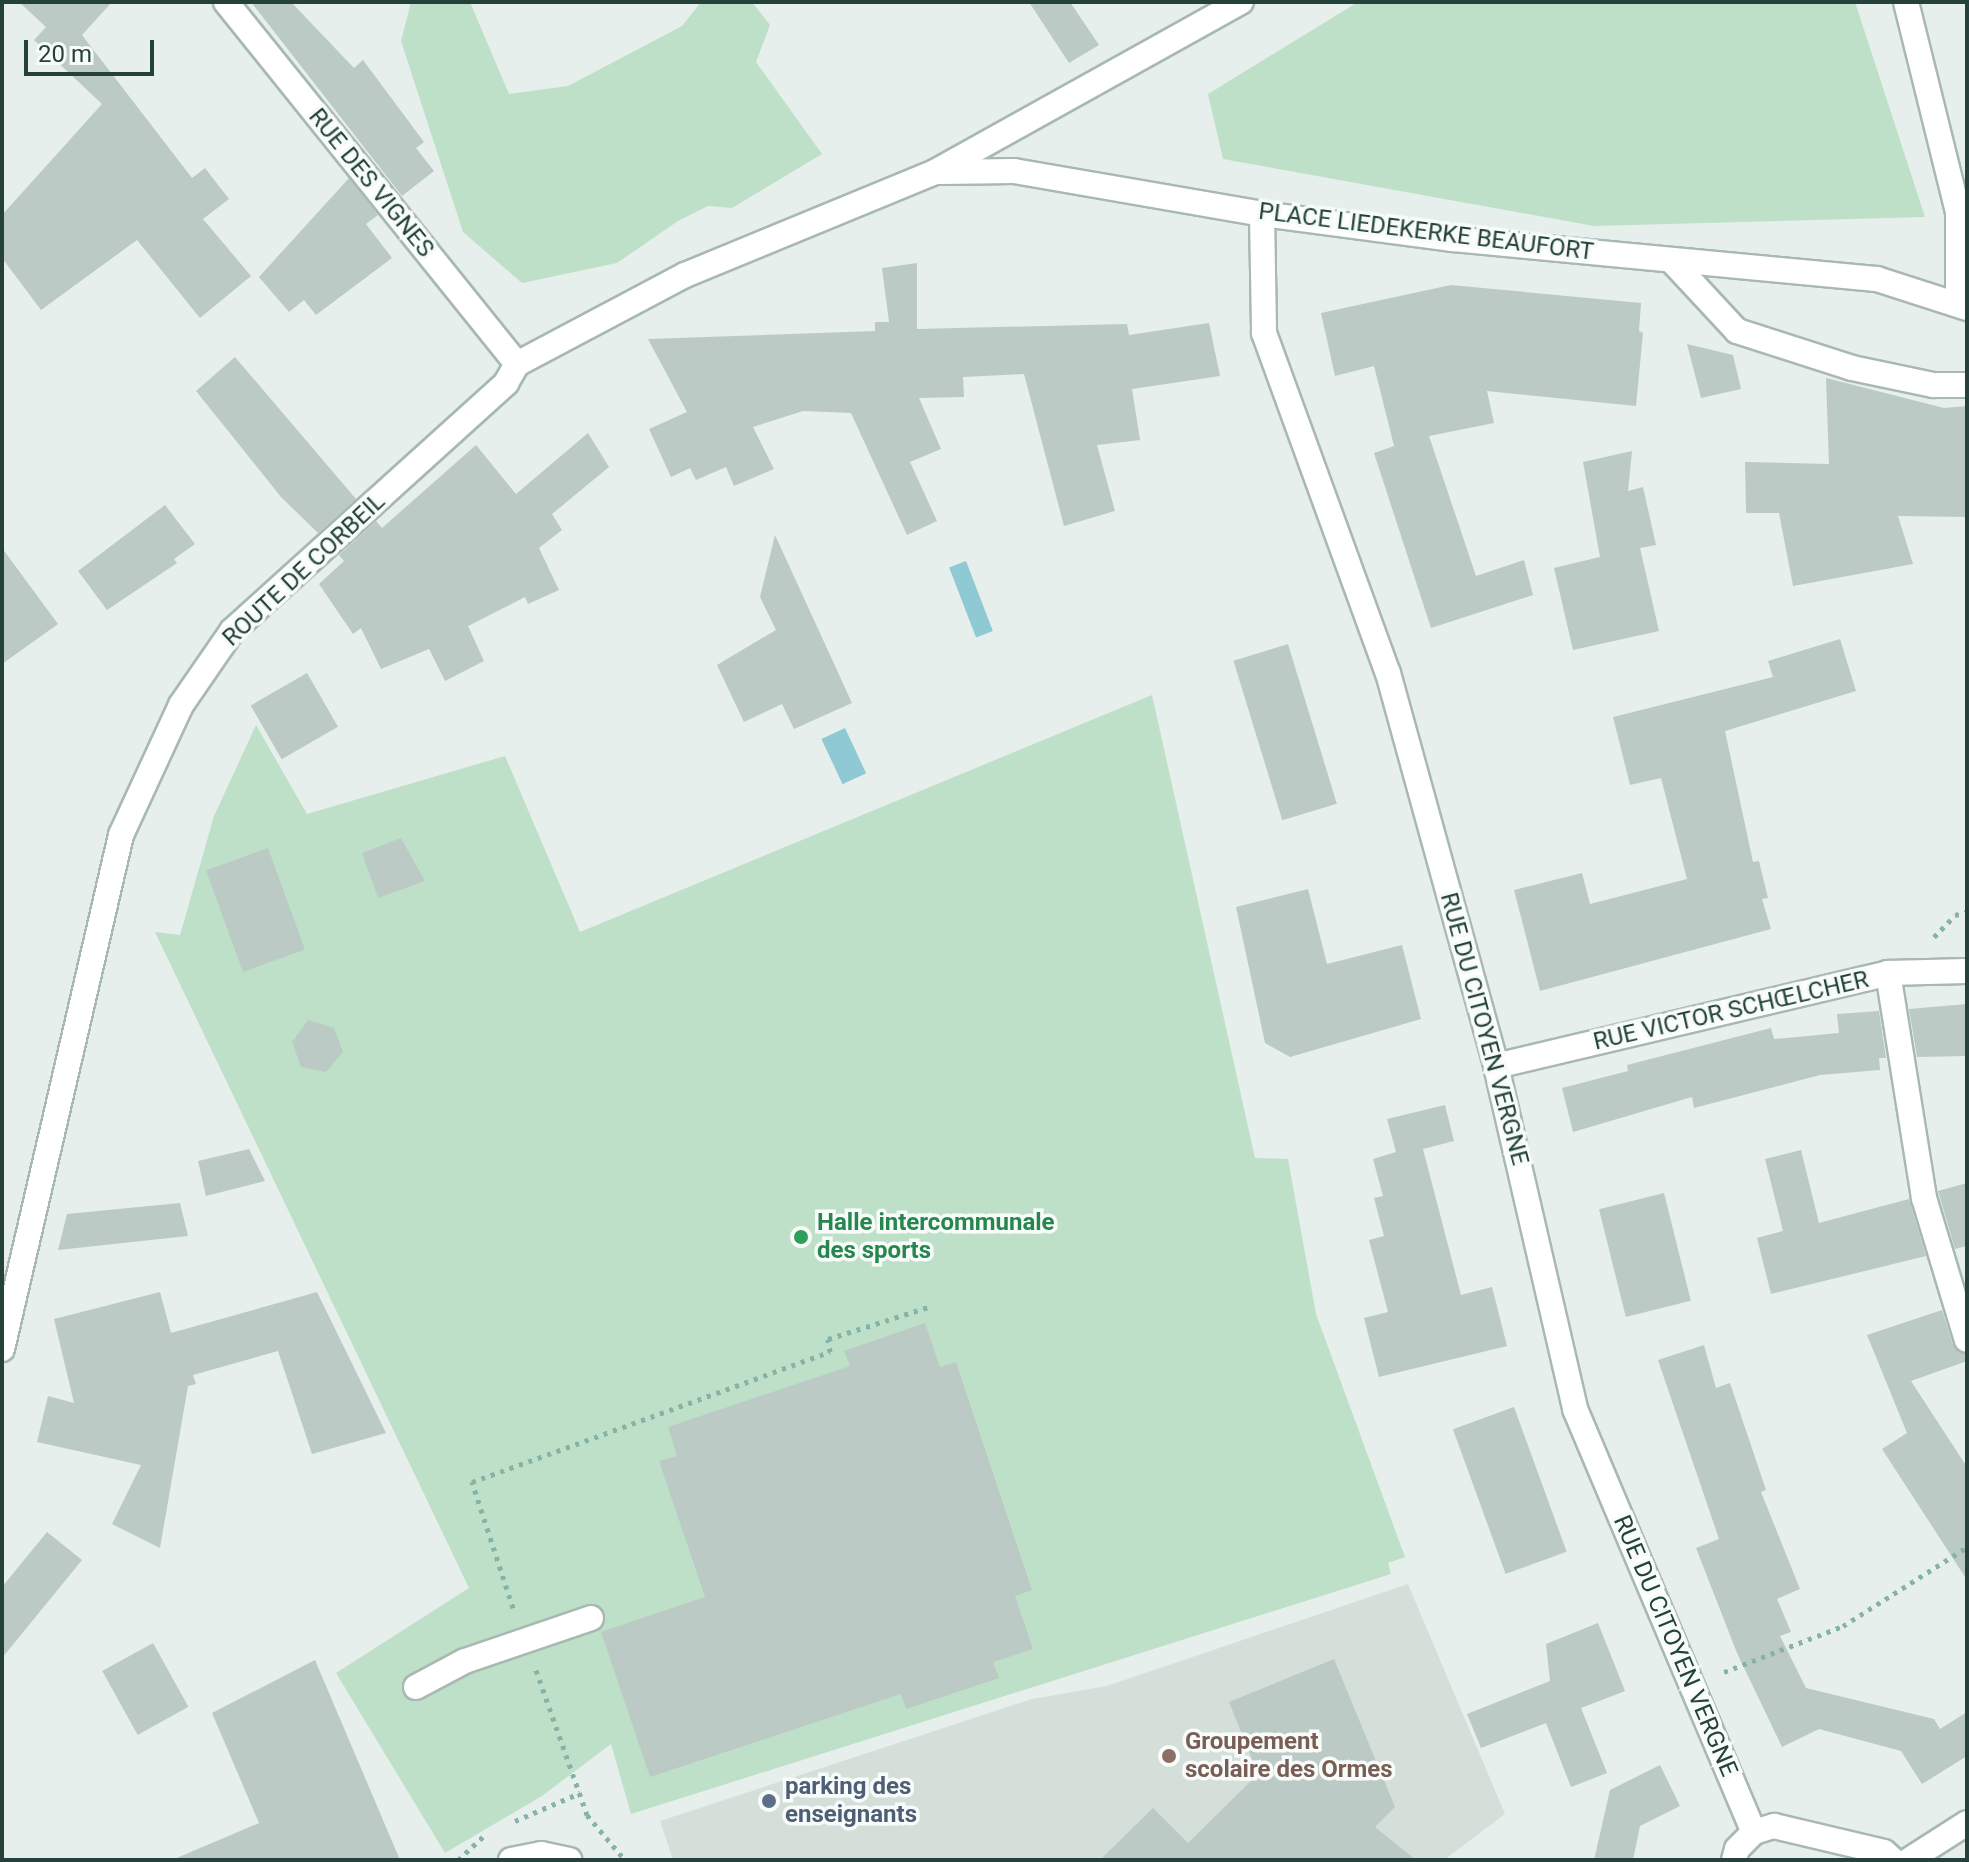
<!DOCTYPE html>
<meta charset="utf-8">
<style>
body{margin:0}
#map{position:relative;width:1969px;height:1862px;overflow:hidden;background:#e6efeb;font-family:Roboto,sans-serif}
div>[style]{position:absolute}
[style*='--x']{left:calc(var(--x)*1px);top:calc(var(--y)*1px);width:calc(var(--w)*1px);rotate:calc(var(--a)*1deg)}
.built>*{inset:0;background:#d4dfda}
.green>*{inset:0;background:#bfe0c8}
.water>*{inset:0;background:#8ec9d4;transform-origin:0 0}
.building>*{inset:0;background:#bbcac4;transform-origin:0 0}
.path>*{height:5px;margin-top:-2.5px;transform-origin:0;background:repeating-linear-gradient(90deg,#86b3a5 0 4px,transparent 0 10px)}
.roads{filter:drop-shadow(2px 0 #a8b8b2) drop-shadow(-2px 0 #a8b8b2) drop-shadow(0 2px #a8b8b2) drop-shadow(0 -2px #a8b8b2)}
.minor>*{height:24px;margin:-12px;padding:0 12px;transform-origin:12px;border-radius:12px;background:#fff}
.dots>*{width:22px;height:22px;translate:-50% -50%;box-sizing:border-box;border:4px solid #f7fbf9;border-radius:50%}
span{translate:-50% -50%;white-space:nowrap;text-align:center;line-height:1.15;-webkit-text-stroke:7px #f7fbf9;paint-order:stroke}
.street-label{font-size:24px;color:#24423a}
.leisure-label{font-size:24px;color:#27864d;font-weight:700}
.left{translate:0 -50%;text-align:left}
.education-label{font-size:24px;color:#785e54;font-weight:700}
.service-label{font-size:24px;color:#4e5e75;font-weight:700}
.frame{position:absolute;inset:0;border:4px solid #24423a;pointer-events:none}
.scale{position:absolute;left:24px;top:40px;width:130px;height:36px;box-sizing:border-box;border:4px solid #24423a;border-top:0;padding-left:10px;font-size:24px;line-height:28px;white-space:nowrap;color:#24423a;-webkit-text-stroke:6px #f7fbf9;paint-order:stroke}
</style>
<div id="map">
<div class="built">
<div style="clip-path:polygon(1408px 1584px,1505px 1814px,1444px 1860px,673px 1860px,660px 1821px,1032px 1699px,1107px 1686px)"></div>
</div>
<div class="green">
<div style="clip-path:polygon(411px 2px,470px 2px,509px 94px,568px 86px,682px 26px,701px 2px,752px 2px,770px 25px,756px 62px,822px 154px,732px 208px,708px 206px,678px 221px,617px 263px,522px 283px,463px 232px,401px 41px)"></div>
<div style="clip-path:polygon(1358px 2px,1855px 2px,1925px 217px,1594px 226px,1223px 159px,1208px 94px)"></div>
<div style="clip-path:polygon(1152px 695px,1255px 1158px,1288px 1159px,1316px 1314px,1405px 1557px,1388px 1563px,1391px 1574px,631px 1814px,611px 1744px,542px 1796px,445px 1853px,336px 1673px,469px 1588px,155px 932px,180px 935px,214px 816px,256px 725px,307px 814px,505px 756px,580px 932px)"></div>
</div>
<div class="water">
<div style="left:966px;top:561px;width:75px;height:18px;rotate:69deg"></div>
<div style="left:845px;top:728px;width:50px;height:26px;rotate:65deg"></div>
</div>
<div class="building">
<div style="clip-path:polygon(19px 2px,112px 2px,82px 35px,192px 178px,205px 168px,229px 199px,203px 219px,251px 276px,200px 318px,137px 240px,41px 310px,2px 258px,2px 215px,102px 104px,34px 40px,46px 27px)"></div>
<div style="clip-path:polygon(251px 2px,291px 2px,354px 68px,363px 60px,424px 142px,416px 148px,434px 171px,402px 196px)"></div>
<div style="clip-path:polygon(1029px 2px,1070px 2px,1099px 45px,1069px 63px)"></div>
<div style="clip-path:polygon(349px 178px,378px 215px,366px 224px,392px 258px,316px 315px,304px 300px,289px 312px,259px 277px)"></div>
<div style="clip-path:polygon(917px 263px,917px 329px,1127px 324px,1129px 335px,1209px 323px,1220px 376px,1132px 389px,1140px 440px,1097px 445px,1115px 511px,1064px 526px,1024px 374px,963px 377px,964px 397px,919px 398px,941px 449px,910px 462px,937px 521px,907px 535px,851px 413px,803px 411px,753px 427px,774px 469px,734px 486px,726px 467px,696px 480px,690px 468px,671px 477px,649px 429px,687px 412px,648px 339px,875px 331px,875px 322px,889px 322px,882px 268px)"></div>
<div style="clip-path:polygon(1451px 285px,1641px 303px,1639px 331px,1643px 333px,1636px 406px,1487px 391px,1494px 423px,1429px 436px,1476px 576px,1524px 560px,1533px 595px,1431px 628px,1374px 453px,1394px 446px,1374px 366px,1335px 376px,1321px 313px)"></div>
<div style="clip-path:polygon(1687px 344px,1733px 355px,1741px 389px,1701px 398px)"></div>
<div style="clip-path:polygon(235px 357px,356px 499px,318px 533px,281px 497px,196px 391px)"></div>
<div style="clip-path:polygon(1826px 378px,1944px 408px,1967px 406px,1967px 517px,1898px 516px,1913px 564px,1793px 586px,1779px 513px,1746px 513px,1745px 462px,1829px 464px)"></div>
<div style="clip-path:polygon(588px 433px,609px 467px,552px 514px,562px 530px,539px 548px,559px 590px,528px 604px,525px 597px,468px 626px,484px 661px,445px 681px,429px 649px,381px 669px,361px 628px,353px 634px,319px 584px,344px 561px,339px 555px,376px 521px,382px 528px,476px 445px,516px 494px)"></div>
<div style="clip-path:polygon(1632px 451px,1628px 491px,1643px 487px,1656px 545px,1640px 548px,1659px 631px,1573px 650px,1554px 568px,1600px 557px,1583px 462px)"></div>
<div style="clip-path:polygon(165px 505px,195px 544px,174px 559px,177px 563px,107px 610px,78px 571px)"></div>
<div style="clip-path:polygon(775px 535px,852px 703px,794px 729px,782px 704px,744px 722px,717px 665px,776px 630px,760px 597px)"></div>
<div style="clip-path:polygon(2px 548px,58px 624px,2px 664px)"></div>
<div style="clip-path:polygon(1840px 639px,1856px 691px,1725px 731px,1753px 862px,1759px 861px,1768px 898px,1762px 899px,1771px 929px,1540px 991px,1514px 890px,1582px 873px,1590px 904px,1687px 879px,1661px 778px,1630px 785px,1613px 717px,1773px 677px,1768px 661px)"></div>
<div style="left:1288px;top:644px;width:167px;height:57px;rotate:73deg"></div>
<div style="left:307px;top:673px;width:62px;height:65px;rotate:60deg"></div>
<div style="clip-path:polygon(401px 838px,425px 881px,378px 898px,362px 853px)"></div>
<div style="left:268px;top:848px;width:108px;height:66px;rotate:70deg"></div>
<div style="clip-path:polygon(1308px 889px,1327px 964px,1402px 945px,1421px 1019px,1290px 1057px,1265px 1043px,1236px 907px)"></div>
<div style="clip-path:polygon(1967px 1004px,1967px 1056px,1917px 1057px,1909px 1009px)"></div>
<div style="clip-path:polygon(1879px 1011px,1886px 1058px,1879px 1058px,1880px 1070px,1820px 1075px,1694px 1108px,1692px 1097px,1573px 1132px,1562px 1088px,1628px 1071px,1627px 1065px,1771px 1028px,1774px 1039px,1839px 1033px,1837px 1014px)"></div>
<div style="clip-path:polygon(308px 1020px,334px 1028px,343px 1052px,326px 1072px,301px 1067px,292px 1042px)"></div>
<div style="clip-path:polygon(1445px 1105px,1454px 1141px,1423px 1149px,1461px 1295px,1492px 1287px,1507px 1346px,1379px 1377px,1364px 1318px,1388px 1312px,1369px 1240px,1384px 1236px,1374px 1198px,1383px 1196px,1373px 1159px,1396px 1152px,1387px 1119px)"></div>
<div style="clip-path:polygon(249px 1149px,265px 1181px,206px 1196px,198px 1161px)"></div>
<div style="clip-path:polygon(1801px 1150px,1819px 1223px,1909px 1199px,1926px 1256px,1771px 1294px,1757px 1238px,1783px 1231px,1765px 1159px)"></div>
<div style="clip-path:polygon(1967px 1183px,1967px 1246px,1955px 1249px,1938px 1191px)"></div>
<div style="left:1664px;top:1193px;width:111px;height:67px;rotate:76deg"></div>
<div style="clip-path:polygon(180px 1203px,188px 1236px,58px 1250px,67px 1214px)"></div>
<div style="clip-path:polygon(160px 1292px,171px 1333px,317px 1292px,386px 1433px,312px 1454px,278px 1351px,193px 1375px,196px 1384px,188px 1386px,160px 1548px,112px 1524px,141px 1465px,37px 1442px,48px 1396px,74px 1403px,54px 1319px)"></div>
<div style="clip-path:polygon(1942px 1310px,1953px 1345px,1967px 1355px,1967px 1361px,1911px 1381px,1967px 1467px,1967px 1580px,1882px 1449px,1907px 1433px,1867px 1335px)"></div>
<div style="clip-path:polygon(925px 1323px,940px 1367px,956px 1362px,1032px 1590px,1015px 1596px,1033px 1649px,993px 1662px,999px 1678px,906px 1709px,901px 1694px,650px 1777px,601px 1632px,705px 1597px,659px 1461px,677px 1456px,668px 1427px,850px 1366px,844px 1351px)"></div>
<div style="clip-path:polygon(1704px 1345px,1716px 1388px,1730px 1383px,1766px 1490px,1761px 1492px,1800px 1589px,1777px 1599px,1791px 1632px,1780px 1636px,1806px 1688px,1934px 1719px,1940px 1729px,1967px 1712px,1967px 1756px,1922px 1784px,1901px 1751px,1819px 1729px,1782px 1747px,1737px 1653px,1696px 1548px,1719px 1539px,1658px 1360px)"></div>
<div style="left:1514px;top:1407px;width:154px;height:65px;rotate:70deg"></div>
<div style="clip-path:polygon(47px 1532px,82px 1560px,2px 1658px,2px 1587px)"></div>
<div style="clip-path:polygon(1598px 1623px,1625px 1691px,1581px 1708px,1607px 1773px,1571px 1787px,1546px 1723px,1481px 1748px,1467px 1714px,1550px 1681px,1546px 1644px)"></div>
<div style="left:153px;top:1643px;width:73px;height:58px;rotate:61deg"></div>
<div style="clip-path:polygon(1334px 1659px,1395px 1807px,1375px 1827px,1416px 1860px,1100px 1860px,1153px 1808px,1188px 1843px,1258px 1774px,1229px 1702px)"></div>
<div style="clip-path:polygon(315px 1660px,400px 1860px,172px 1860px,259px 1823px,212px 1713px)"></div>
<div style="clip-path:polygon(1660px 1765px,1680px 1806px,1640px 1826px,1633px 1860px,1594px 1860px,1610px 1790px)"></div>
</div>
<div class="path">
<div style="--x:1934;--y:937;--w:30;--a:-46"></div>
<div style="--x:1955;--y:915;--w:12;--a:-14"></div>
<div style="--x:513;--y:1608;--w:133;--a:-108"></div>
<div style="--x:472;--y:1482;--w:381;--a:-20"></div>
<div style="--x:830;--y:1352;--w:13;--a:-99"></div>
<div style="--x:828;--y:1339;--w:105;--a:-17.7"></div>
<div style="--x:536;--y:1670;--w:154;--a:70.6"></div>
<div style="--x:587;--y:1815;--w:59;--a:49.8"></div>
<div style="--x:1724;--y:1672;--w:128;--a:-21.1"></div>
<div style="--x:1843;--y:1626;--w:147;--a:-32.5"></div>
<div style="--x:515;--y:1821;--w:71;--a:-23.3"></div>
<div style="--x:458;--y:1860;--w:35;--a:-43"></div>
</div>
<div class="roads">
<div class="minor">
<div style="--x:226;--y:2;--w:464;--a:51.2"></div>
<div style="--x:1906;--y:2;--w:216;--a:76.1"></div>
<div style="--x:1958;--y:212;--w:92;--a:90"></div>
<div style="--x:941;--y:172;--w:73;--a:-0.8"></div>
<div style="--x:1014;--y:171;--w:252;--a:9.8"></div>
<div style="--x:1262;--y:214;--w:192;--a:7.5"></div>
<div style="--x:1452;--y:239;--w:427;--a:5.4"></div>
<div style="--x:1877;--y:279;--w:95;--a:17.9"></div>
<div style="--x:1262;--y:214;--w:119;--a:89"></div>
<div style="--x:1264;--y:333;--w:362;--a:70"></div>
<div style="--x:1388;--y:673;--w:408;--a:74.6"></div>
<div style="--x:1496;--y:1066;--w:352;--a:77"></div>
<div style="--x:1575;--y:1409;--w:459;--a:67.1"></div>
<div style="--x:1671;--y:260;--w:97;--a:47.1"></div>
<div style="--x:1737;--y:331;--w:121;--a:17.8"></div>
<div style="--x:1852;--y:368;--w:83;--a:11.9"></div>
<div style="--x:1933;--y:385;--w:34;--a:0"></div>
<div style="--x:1888;--y:973;--w:228;--a:80.9"></div>
<div style="--x:1924;--y:1198;--w:148;--a:73.2"></div>
<div style="--x:1496;--y:1066;--w:403;--a:-13.3"></div>
<div style="--x:1888;--y:973;--w:79;--a:-1.5"></div>
<div style="--x:2;--y:1349;--w:528;--a:-76.96"></div>
<div style="--x:121;--y:835;--w:143;--a:-65.2"></div>
<div style="--x:181;--y:705;--w:90;--a:-55.4"></div>
<div style="--x:232;--y:631;--w:370;--a:-42.1"></div>
<div style="--x:506;--y:383;--w:22;--a:-60"></div>
<div style="--x:517;--y:364;--w:190;--a:-27.9"></div>
<div style="--x:685;--y:275;--w:270;--a:-22.4"></div>
<div style="--x:935;--y:172;--w:350;--a:-29.1"></div>
<div style="--x:416;--y:1687;--w:55;--a:-28"></div>
<div style="--x:465;--y:1661;--w:133;--a:-18.8"></div>
<div style="--x:511;--y:1860;--w:31;--a:-11"></div>
<div style="--x:541;--y:1854;--w:29;--a:12"></div>
<div style="--x:1734;--y:1860;--w:11;--a:-75"></div>
<div style="--x:1737;--y:1849;--w:24;--a:-45"></div>
<div style="--x:1754;--y:1832;--w:21;--a:-17"></div>
<div style="--x:1774;--y:1826;--w:113;--a:13.3"></div>
<div style="--x:1884;--y:1852;--w:12;--a:42"></div>
<div style="--x:1909;--y:1860;--w:69;--a:-32.5"></div>
</div>
</div>
<div class="dots">
<div style="left:801px;top:1237px;background:#2e9e5b"></div>
<div style="left:1169px;top:1756px;background:#8d6e63"></div>
<div style="left:769px;top:1801px;background:#5c6f8a"></div>
</div>
<div class="street-label">
<span style="left:371px;top:183px;rotate:51deg">RUE DES VIGNES</span>
<span style="left:1426px;top:232px;rotate:7deg">PLACE LIEDEKERKE BEAUFORT</span>
<span style="left:304px;top:570px;rotate:-43deg">ROUTE DE CORBEIL</span>
<span style="left:1731px;top:1011px;rotate:-13deg">RUE VICTOR SCHŒLCHER</span>
<span style="left:1484px;top:1029px;rotate:75deg">RUE DU CITOYEN VERGNE</span>
<span style="left:1675px;top:1646px;rotate:67deg">RUE DU CITOYEN VERGNE</span>
</div>
<div class="leisure-label">
<span class="left" style="left:817px;top:1237px">Halle intercommunale<br>des sports</span>
</div>
<div class="education-label">
<span class="left" style="left:1185px;top:1756px">Groupement<br>scolaire des Ormes</span>
</div>
<div class="service-label">
<span class="left" style="left:785px;top:1801px">parking des<br>enseignants</span>
</div>
<div class="frame"></div>
<div class="scale">20 m</div>
</div>
